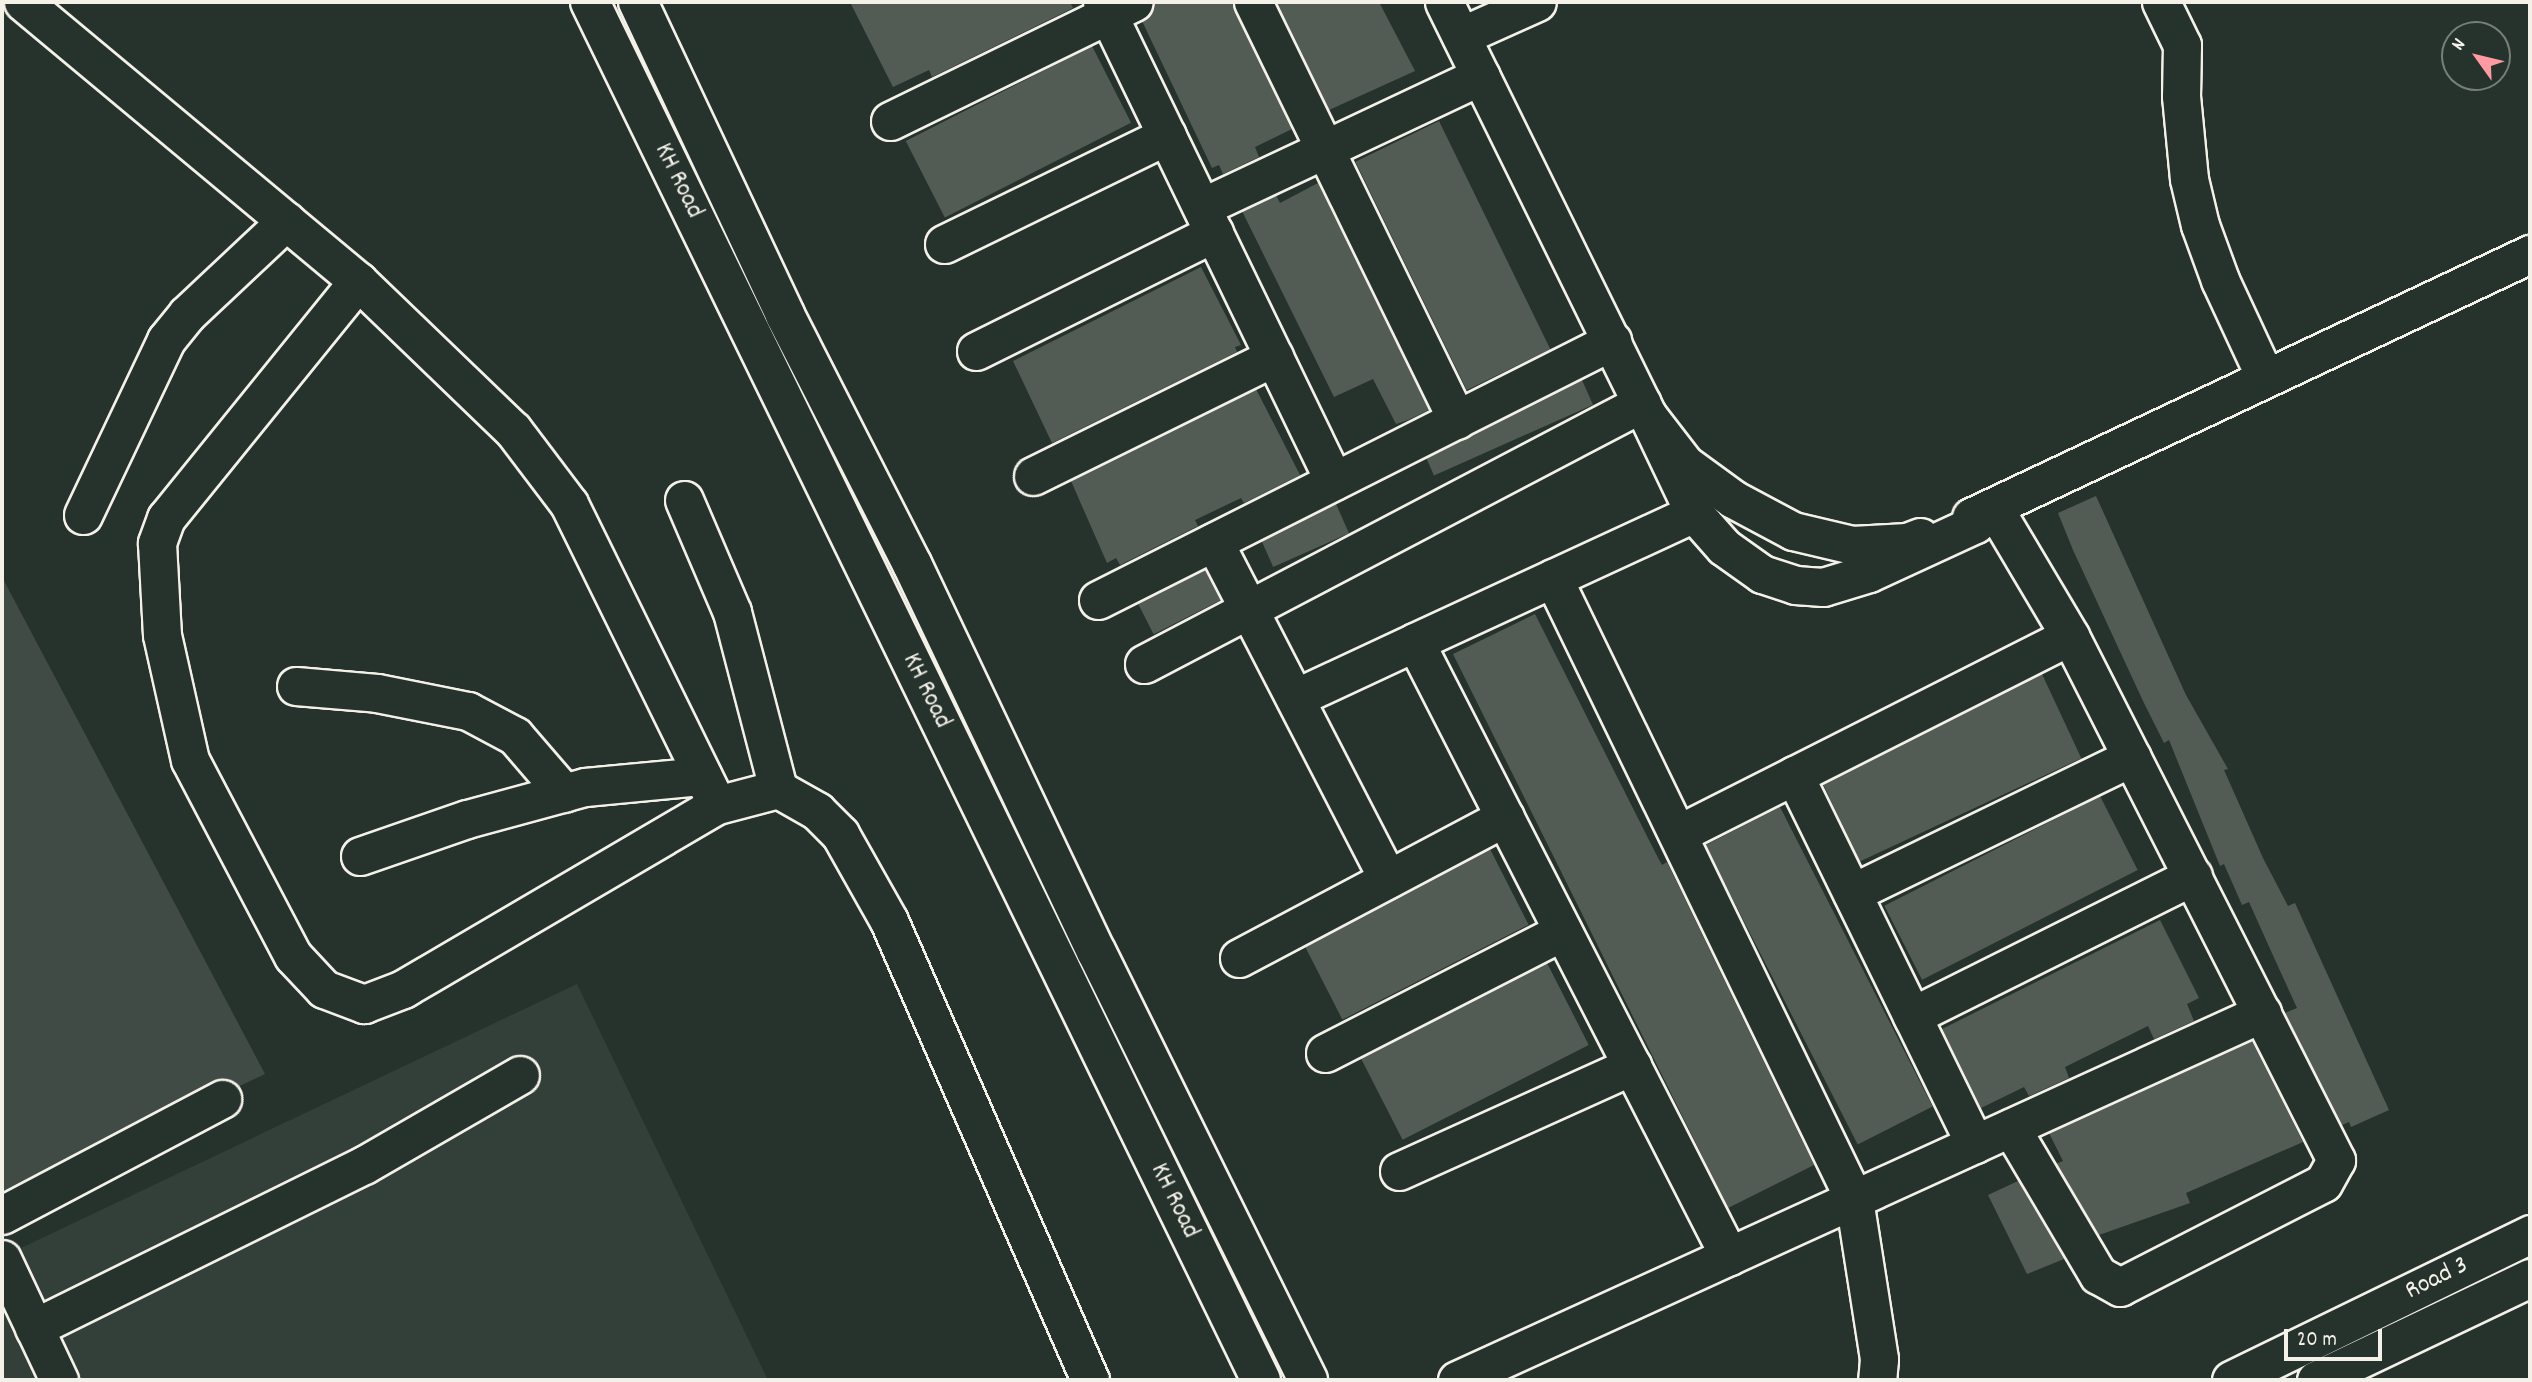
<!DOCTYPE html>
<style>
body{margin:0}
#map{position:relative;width:2532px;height:1382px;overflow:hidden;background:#26332d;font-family:Dekko,sans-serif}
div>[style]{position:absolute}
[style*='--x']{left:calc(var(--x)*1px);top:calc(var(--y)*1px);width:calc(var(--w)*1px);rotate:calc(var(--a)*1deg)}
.built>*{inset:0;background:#333f39}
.green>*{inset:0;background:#414b45}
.building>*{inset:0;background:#525c55;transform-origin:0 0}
.roads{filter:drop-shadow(2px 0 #f4f1e8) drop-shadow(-2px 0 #f4f1e8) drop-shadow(0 2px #f4f1e8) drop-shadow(0 -2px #f4f1e8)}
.minor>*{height:37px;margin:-18.5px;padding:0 18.5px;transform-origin:18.5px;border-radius:18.5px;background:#26332d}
.major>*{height:38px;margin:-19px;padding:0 19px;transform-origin:19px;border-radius:19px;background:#26332d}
span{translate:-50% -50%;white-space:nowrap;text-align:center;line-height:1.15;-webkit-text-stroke:6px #26332d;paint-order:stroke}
.street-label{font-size:26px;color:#f4f1e8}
.frame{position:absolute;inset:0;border:4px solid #f4f1e8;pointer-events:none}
.north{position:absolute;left:2441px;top:21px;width:70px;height:70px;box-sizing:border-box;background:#26332d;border:2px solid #787f78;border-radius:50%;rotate:304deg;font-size:19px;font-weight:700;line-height:28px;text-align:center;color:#f4f1e8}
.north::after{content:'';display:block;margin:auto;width:24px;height:32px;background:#ff9aa2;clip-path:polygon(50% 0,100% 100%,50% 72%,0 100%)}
.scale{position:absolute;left:2284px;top:1329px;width:98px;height:32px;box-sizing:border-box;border:4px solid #f4f1e8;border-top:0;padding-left:9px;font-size:21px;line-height:24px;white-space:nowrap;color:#f4f1e8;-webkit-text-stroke:5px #26332d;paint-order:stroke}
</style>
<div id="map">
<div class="built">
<div style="clip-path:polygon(577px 984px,768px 1380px,2px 1380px,2px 1257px)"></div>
</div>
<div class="green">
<div style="clip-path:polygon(2px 577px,265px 1074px,2px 1199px)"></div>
</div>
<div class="building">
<div style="clip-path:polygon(850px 2px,1070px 2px,1073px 8px,932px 77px,929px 70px,893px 87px)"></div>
<div style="clip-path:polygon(1155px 2px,1232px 2px,1292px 129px,1255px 147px,1259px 157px,1223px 174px,1219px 165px,1212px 168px,1142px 21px,1152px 13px)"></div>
<div style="clip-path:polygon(1276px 2px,1379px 2px,1415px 71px,1329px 110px)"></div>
<div style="left:1092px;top:46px;width:86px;height:209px;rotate:63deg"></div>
<div style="left:1439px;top:121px;width:254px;height:93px;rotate:64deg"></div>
<div style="clip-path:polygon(1318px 183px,1429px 410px,1408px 420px,1396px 424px,1373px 379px,1334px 397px,1242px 211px,1276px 195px,1280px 203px)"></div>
<div style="clip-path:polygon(1201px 267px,1241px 345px,1235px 347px,1237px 352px,1052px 443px,1013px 361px)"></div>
<div style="left:1582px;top:380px;width:27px;height:174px;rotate:66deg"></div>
<div style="clip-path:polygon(1256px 389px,1300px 475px,1244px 503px,1241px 498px,1195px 520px,1198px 526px,1120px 565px,1116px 558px,1107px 563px,1071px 481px)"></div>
<div style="clip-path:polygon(2096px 496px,2186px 695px,2228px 769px,2224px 770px,2263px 858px,2288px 906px,2295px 903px,2389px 1110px,2351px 1127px,2349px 1122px,2342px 1125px,2285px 1013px,2297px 1008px,2271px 951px,2249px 902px,2242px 905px,2224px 864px,2220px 866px,2169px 740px,2164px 743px,2143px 701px,2073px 550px,2058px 513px)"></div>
<div style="left:1336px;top:504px;width:32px;height:83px;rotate:66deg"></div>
<div style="left:1205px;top:570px;width:34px;height:75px;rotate:63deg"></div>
<div style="clip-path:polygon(1535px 614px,1655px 852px,1662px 865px,1667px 862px,1814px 1165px,1728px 1208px,1453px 654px)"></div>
<div style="left:2042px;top:674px;width:93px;height:245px;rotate:65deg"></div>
<div style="left:2100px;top:796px;width:83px;height:242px;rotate:63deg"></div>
<div style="left:1780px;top:807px;width:336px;height:84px;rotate:63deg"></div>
<div style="left:1490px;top:849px;width:85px;height:209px;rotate:63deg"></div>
<div style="clip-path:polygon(2160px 920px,2199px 998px,2187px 1004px,2194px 1021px,2154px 1039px,2148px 1026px,2065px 1067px,2069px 1078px,2029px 1096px,2024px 1087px,1981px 1108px,1942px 1029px)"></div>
<div style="left:1547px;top:963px;width:92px;height:209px;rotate:63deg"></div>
<div style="clip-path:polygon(2252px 1041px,2303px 1142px,2186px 1193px,2190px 1203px,2099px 1235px,2056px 1164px,2063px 1161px,2049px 1133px)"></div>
<div style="clip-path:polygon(2018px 1181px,2064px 1259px,2027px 1274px,1988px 1195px)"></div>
</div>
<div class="roads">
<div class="minor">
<div style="--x:23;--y:2;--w:436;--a:39.8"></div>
<div style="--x:358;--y:281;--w:215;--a:43.9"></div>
<div style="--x:513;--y:430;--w:93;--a:52.9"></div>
<div style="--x:569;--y:504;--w:335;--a:63.8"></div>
<div style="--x:1102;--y:2;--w:532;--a:64.16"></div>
<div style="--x:1253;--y:2;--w:465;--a:64"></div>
<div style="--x:1444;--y:2;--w:462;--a:63.8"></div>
<div style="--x:1648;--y:416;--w:61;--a:52.4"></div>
<div style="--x:1685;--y:464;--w:59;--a:36.1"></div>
<div style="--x:1733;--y:499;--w:68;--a:28.1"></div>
<div style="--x:1793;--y:531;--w:61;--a:13.3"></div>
<div style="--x:1852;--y:545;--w:55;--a:-3.1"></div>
<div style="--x:1907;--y:542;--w:14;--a:-21"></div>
<div style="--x:2161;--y:2;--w:48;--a:64"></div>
<div style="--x:2182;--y:45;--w:51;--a:91.1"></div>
<div style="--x:2181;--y:96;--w:83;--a:84.5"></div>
<div style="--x:2189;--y:179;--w:47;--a:76.6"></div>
<div style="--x:2200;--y:225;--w:59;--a:70"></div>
<div style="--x:2220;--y:280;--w:107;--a:65.1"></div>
<div style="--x:1461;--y:36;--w:83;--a:-24.1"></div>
<div style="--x:890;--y:121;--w:271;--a:-26"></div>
<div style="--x:1202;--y:207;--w:308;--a:-25.2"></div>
<div style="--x:944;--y:244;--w:248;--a:-26"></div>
<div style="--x:358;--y:281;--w:305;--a:129"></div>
<div style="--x:166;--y:518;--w:27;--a:110"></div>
<div style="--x:157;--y:543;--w:92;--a:86.9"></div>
<div style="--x:162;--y:635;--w:128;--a:77.4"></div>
<div style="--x:190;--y:760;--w:221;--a:62.3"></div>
<div style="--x:293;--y:956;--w:45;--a:46.8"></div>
<div style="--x:324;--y:989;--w:43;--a:20.6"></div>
<div style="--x:364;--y:1004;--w:42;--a:-21"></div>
<div style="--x:403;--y:989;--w:364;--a:-30.4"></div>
<div style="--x:717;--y:805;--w:63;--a:-14.7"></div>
<div style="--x:778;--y:789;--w:45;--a:29.4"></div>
<div style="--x:817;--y:811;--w:33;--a:45"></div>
<div style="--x:840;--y:834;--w:100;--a:60.6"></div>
<div style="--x:889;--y:921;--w:501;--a:66.35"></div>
<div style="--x:976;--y:351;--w:266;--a:-26.4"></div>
<div style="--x:1648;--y:416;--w:107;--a:64.6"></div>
<div style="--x:1694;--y:513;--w:45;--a:48.6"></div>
<div style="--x:1724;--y:547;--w:47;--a:35.4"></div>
<div style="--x:1762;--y:574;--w:35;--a:18"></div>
<div style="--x:1795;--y:585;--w:28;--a:4"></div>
<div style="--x:1823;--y:587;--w:48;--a:-16.9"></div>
<div style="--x:1869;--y:573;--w:117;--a:-24.8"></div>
<div style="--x:1975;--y:524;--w:25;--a:-40"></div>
<div style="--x:1994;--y:508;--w:149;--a:59.3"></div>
<div style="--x:2070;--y:636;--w:588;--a:63.09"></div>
<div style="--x:2336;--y:1160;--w:26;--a:119"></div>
<div style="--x:2323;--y:1183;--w:228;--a:152.9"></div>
<div style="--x:2120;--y:1287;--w:25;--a:-151"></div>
<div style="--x:2098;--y:1275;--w:171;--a:-120.6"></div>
<div style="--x:1033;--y:476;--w:269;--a:-26.3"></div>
<div style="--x:684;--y:500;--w:122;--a:66.8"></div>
<div style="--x:732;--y:612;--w:183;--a:75.4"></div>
<div style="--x:1694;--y:513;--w:307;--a:155.2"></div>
<div style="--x:1415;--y:642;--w:690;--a:62.91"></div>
<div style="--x:83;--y:515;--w:194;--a:-64.6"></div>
<div style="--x:166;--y:340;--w:33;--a:-51"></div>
<div style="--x:187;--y:314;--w:136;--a:-43.2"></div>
<div style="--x:1971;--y:517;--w:618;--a:-25.2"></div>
<div style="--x:1214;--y:542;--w:379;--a:62.7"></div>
<div style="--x:1553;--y:578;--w:690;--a:64.14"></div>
<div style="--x:1854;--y:1199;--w:162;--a:81.1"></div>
<div style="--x:1879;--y:1359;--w:21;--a:95"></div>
<div style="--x:1098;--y:600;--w:576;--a:-26.74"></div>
<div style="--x:1144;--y:664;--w:562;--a:-27.66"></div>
<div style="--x:296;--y:686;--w:81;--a:4.9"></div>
<div style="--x:377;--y:693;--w:93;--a:11.2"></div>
<div style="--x:468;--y:711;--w:53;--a:28"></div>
<div style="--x:515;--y:736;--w:75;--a:49.3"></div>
<div style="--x:1295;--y:698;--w:132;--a:-25"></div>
<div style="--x:1794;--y:775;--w:411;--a:63.9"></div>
<div style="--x:1678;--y:834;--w:439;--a:-26.8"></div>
<div style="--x:360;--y:856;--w:113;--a:-19.1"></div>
<div style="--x:467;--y:819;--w:122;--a:-15.2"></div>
<div style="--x:585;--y:787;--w:118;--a:-5.4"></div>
<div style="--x:1852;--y:893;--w:311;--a:-25.9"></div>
<div style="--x:1239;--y:958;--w:301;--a:-27.9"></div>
<div style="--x:1912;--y:1016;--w:314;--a:-26.5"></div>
<div style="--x:1325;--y:1053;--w:267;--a:-27.1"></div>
<div style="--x:1399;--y:1171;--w:256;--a:-24.3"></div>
<div style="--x:2;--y:1215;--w:249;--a:-27.8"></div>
<div style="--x:2;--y:1259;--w:134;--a:64.8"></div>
<div style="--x:34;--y:1328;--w:368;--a:-26.3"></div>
<div style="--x:364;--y:1165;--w:180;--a:-30"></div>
<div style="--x:1457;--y:1380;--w:885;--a:-24.51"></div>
<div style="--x:2231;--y:1380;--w:333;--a:-26"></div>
<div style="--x:2316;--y:1380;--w:237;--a:-25.5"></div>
</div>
<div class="major">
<div style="--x:590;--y:2;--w:1533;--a:64.04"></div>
<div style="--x:638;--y:2;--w:346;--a:64.8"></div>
<div style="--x:785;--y:315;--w:280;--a:63"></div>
<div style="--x:912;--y:564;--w:429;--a:64.6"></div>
<div style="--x:1096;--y:951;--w:479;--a:63.7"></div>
</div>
</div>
<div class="street-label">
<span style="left:678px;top:181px;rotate:64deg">KH Road</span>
<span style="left:926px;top:691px;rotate:64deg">KH Road</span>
<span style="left:1174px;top:1201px;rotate:64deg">KH Road</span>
<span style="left:2437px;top:1279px;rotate:-26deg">Road 3</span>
</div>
<div class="frame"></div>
<div class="north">N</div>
<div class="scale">20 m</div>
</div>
